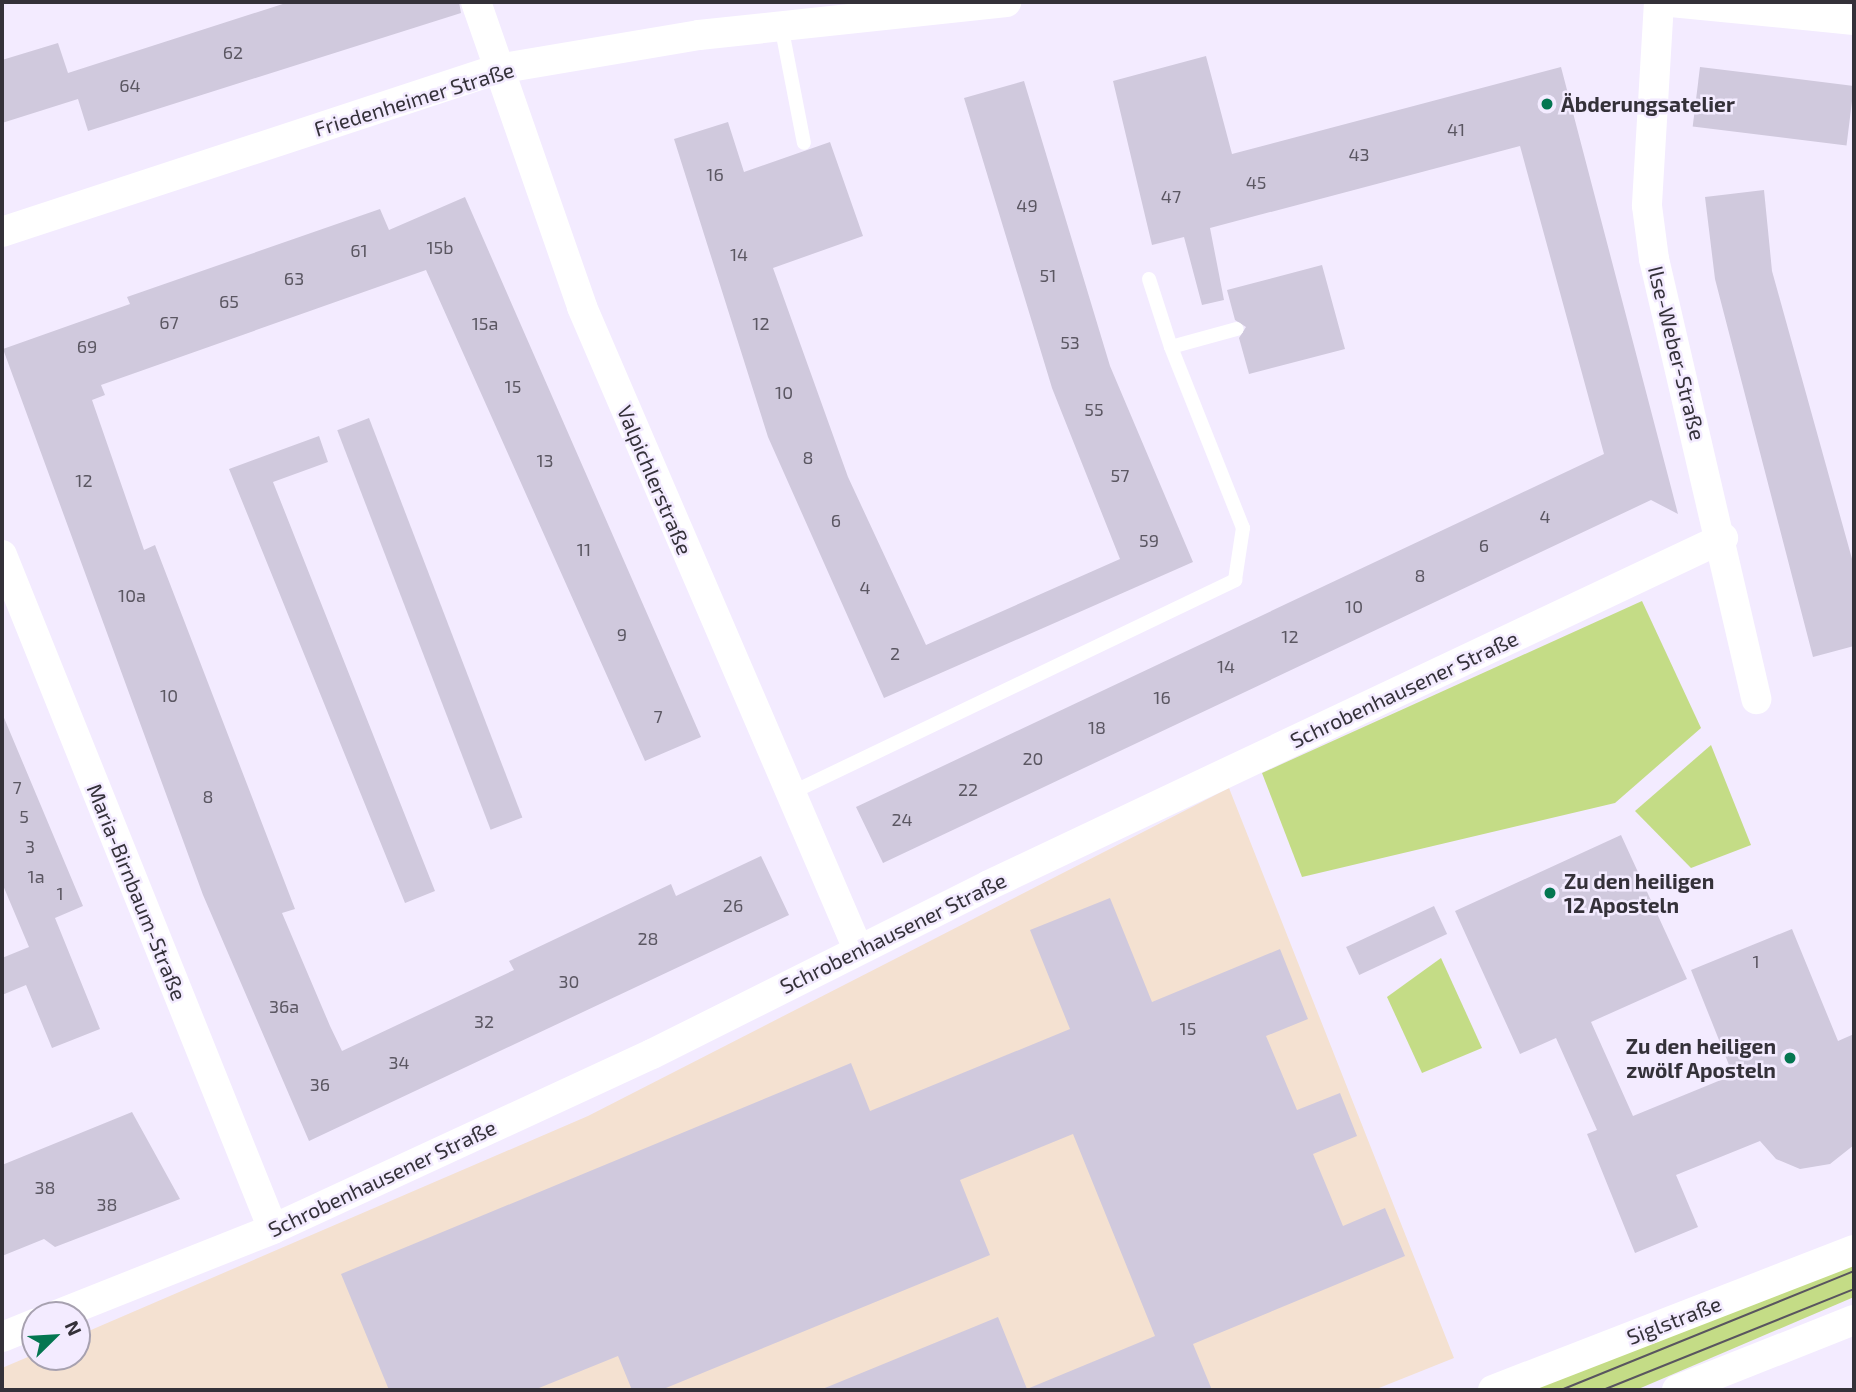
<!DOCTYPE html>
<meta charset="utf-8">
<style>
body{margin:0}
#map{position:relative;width:1856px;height:1392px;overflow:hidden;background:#f3ebff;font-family:"Exo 2",sans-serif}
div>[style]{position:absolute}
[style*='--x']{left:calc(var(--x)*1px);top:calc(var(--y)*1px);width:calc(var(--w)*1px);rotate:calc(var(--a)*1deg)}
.commercial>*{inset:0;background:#f4e1d1}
.green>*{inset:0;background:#c4dc86}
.building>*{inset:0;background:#d0c9dd;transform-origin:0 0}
.lane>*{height:14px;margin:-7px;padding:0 7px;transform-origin:7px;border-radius:7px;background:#fff}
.street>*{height:30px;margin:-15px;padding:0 15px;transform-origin:15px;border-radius:15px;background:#fff}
.tram>*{height:2px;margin:-1px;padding:0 1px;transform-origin:1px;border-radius:1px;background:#59555f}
.dots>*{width:19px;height:19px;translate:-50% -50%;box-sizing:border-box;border:4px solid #f3ebff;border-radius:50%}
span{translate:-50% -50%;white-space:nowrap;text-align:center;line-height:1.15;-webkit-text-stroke:5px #f3ebff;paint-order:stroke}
.number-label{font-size:18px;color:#5b5762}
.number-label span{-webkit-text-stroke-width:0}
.street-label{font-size:21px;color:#343139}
.poi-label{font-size:21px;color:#343139;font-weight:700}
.left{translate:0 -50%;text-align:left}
.right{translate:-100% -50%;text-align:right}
.frame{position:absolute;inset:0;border:4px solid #343139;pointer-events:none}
.north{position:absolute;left:21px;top:1301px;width:70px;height:70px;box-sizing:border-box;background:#f3ebff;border:2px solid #a7a1b0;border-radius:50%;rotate:66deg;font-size:19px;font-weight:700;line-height:28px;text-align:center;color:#343139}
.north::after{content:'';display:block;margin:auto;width:24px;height:32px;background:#047651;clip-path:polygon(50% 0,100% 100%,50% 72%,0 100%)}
</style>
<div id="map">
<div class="commercial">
<div style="clip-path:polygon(1229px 788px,1454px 1358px,1374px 1390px,2px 1390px,2px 1368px,35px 1354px,77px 1357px,77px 1336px,588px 1116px)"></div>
</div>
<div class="green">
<div style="clip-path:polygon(1642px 601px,1701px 728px,1615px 803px,1302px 877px,1262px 773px)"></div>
<div style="clip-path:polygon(1711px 745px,1751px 845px,1691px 868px,1635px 811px)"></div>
<div style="clip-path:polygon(1441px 958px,1482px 1048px,1422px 1073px,1387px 997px)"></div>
<div style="clip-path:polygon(1854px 1263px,1854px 1297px,1636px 1390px,1522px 1390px)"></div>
</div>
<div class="building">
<div style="clip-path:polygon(289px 2px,459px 2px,461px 13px,88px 131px,78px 99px,2px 123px,2px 60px,58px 43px,68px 73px)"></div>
<div style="clip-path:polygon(1206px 56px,1232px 154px,1561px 67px,1678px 514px,1651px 500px,883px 863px,856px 807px,1604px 454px,1520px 146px,1210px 228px,1224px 300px,1202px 305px,1184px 237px,1152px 245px,1113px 81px)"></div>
<div style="left:1700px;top:67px;width:155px;height:60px;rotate:7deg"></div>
<div style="clip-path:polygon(1024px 81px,1110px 366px,1193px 562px,884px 698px,768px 437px,674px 139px,728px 122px,744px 172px,830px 142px,863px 236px,773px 268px,848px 477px,926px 645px,1120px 559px,1052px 388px,964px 98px)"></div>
<div style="clip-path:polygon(1764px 190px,1772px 271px,1854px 566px,1854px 646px,1813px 657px,1715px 279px,1705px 197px)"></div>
<div style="clip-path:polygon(465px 197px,701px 737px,645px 761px,426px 270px,101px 385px,105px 395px,92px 400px,144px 550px,155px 545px,295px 909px,282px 913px,330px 1026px,342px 1051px,514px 970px,509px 961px,671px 884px,676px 896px,761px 856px,789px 915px,309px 1141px,203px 895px,3px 349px,130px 304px,127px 297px,380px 209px,389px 230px)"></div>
<div style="clip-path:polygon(1322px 265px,1345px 349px,1249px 374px,1239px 338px,1246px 327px,1235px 320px,1227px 290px)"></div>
<div style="left:369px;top:418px;width:428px;height:34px;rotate:69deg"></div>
<div style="clip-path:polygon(319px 436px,328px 462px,273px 482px,435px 891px,405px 903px,229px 469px)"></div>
<div style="clip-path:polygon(2px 713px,83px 906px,55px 918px,100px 1029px,52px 1048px,26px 985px,2px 995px,2px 958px,29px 947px,2px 883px)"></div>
<div style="clip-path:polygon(1621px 835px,1687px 979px,1591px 1022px,1633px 1116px,1733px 1075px,1691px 970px,1792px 929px,1838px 1041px,1854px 1034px,1854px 1145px,1830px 1164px,1800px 1169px,1776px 1159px,1760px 1141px,1676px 1175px,1698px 1227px,1635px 1253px,1587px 1134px,1597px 1130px,1556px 1038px,1520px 1054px,1455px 911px)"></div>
<div style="clip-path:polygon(1110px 898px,1152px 1002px,1280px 949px,1308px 1019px,1266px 1036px,1297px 1110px,1340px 1093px,1357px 1136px,1313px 1154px,1343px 1226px,1385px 1208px,1405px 1256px,1193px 1344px,1212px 1390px,820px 1390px,998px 1317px,1027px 1389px,1155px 1336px,1073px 1134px,960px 1180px,990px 1255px,661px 1390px,632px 1390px,618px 1356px,534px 1390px,389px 1390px,341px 1274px,851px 1063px,870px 1111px,1070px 1029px,1030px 930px)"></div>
<div style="left:1434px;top:906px;width:31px;height:97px;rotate:65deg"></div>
<div style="clip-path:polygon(132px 1112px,180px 1199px,55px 1247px,44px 1239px,2px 1256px,2px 1165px)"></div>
</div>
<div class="lane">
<div style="--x:781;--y:25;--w:120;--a:79"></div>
<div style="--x:1149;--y:279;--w:71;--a:72.1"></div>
<div style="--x:789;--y:794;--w:495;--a:-25.6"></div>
<div style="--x:1235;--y:580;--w:53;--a:-81.3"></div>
<div style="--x:1243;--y:528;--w:195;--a:-111.7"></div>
<div style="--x:1171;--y:347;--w:68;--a:-15.3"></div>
</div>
<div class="street">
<div style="--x:476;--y:2;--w:323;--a:70.8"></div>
<div style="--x:582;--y:307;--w:699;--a:66.74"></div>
<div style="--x:1659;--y:2;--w:204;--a:93.4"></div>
<div style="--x:1647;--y:206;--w:53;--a:82.5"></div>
<div style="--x:1654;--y:259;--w:452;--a:76.9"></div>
<div style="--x:1671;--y:2;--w:184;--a:5.6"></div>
<div style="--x:2;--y:232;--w:522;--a:-18.19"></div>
<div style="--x:498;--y:69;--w:204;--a:-9.6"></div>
<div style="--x:699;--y:35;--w:309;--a:-6.1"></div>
<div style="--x:2;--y:555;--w:726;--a:68.1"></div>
<div style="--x:57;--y:1315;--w:232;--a:-21.7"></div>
<div style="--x:273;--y:1229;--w:417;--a:-24.8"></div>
<div style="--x:652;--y:1054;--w:377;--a:-26.6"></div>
<div style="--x:989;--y:885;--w:812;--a:-25.3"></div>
<div style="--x:2;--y:1337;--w:35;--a:-22"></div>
<div style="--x:1493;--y:1390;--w:387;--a:-21.2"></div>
<div style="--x:1677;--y:1390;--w:190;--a:-21.6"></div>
</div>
<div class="tram">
<div style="--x:1561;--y:1390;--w:316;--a:-22.1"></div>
<div style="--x:1603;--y:1390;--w:271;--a:-21.9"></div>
</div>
<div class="dots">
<div style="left:1547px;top:104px;background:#047651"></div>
<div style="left:1550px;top:893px;background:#047651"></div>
<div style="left:1790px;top:1058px;background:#047651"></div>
</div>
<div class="number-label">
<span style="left:233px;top:52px">62</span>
<span style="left:130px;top:85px">64</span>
<span style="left:1456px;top:129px">41</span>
<span style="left:1359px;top:154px">43</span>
<span style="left:715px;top:174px">16</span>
<span style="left:1256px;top:182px">45</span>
<span style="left:1171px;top:196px">47</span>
<span style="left:1027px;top:205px">49</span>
<span style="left:440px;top:247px">15b</span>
<span style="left:359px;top:250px">61</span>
<span style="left:739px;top:254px">14</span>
<span style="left:1048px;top:275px">51</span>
<span style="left:294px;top:278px">63</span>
<span style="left:229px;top:301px">65</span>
<span style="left:169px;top:322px">67</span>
<span style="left:485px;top:323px">15a</span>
<span style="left:761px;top:323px">12</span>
<span style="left:1070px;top:342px">53</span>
<span style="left:87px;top:346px">69</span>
<span style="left:513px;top:386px">15</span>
<span style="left:784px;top:392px">10</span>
<span style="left:1094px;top:409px">55</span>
<span style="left:808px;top:457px">8</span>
<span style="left:545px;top:460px">13</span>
<span style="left:1120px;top:475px">57</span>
<span style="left:84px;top:480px">12</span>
<span style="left:1545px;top:516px">4</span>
<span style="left:836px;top:520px">6</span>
<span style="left:1149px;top:540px">59</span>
<span style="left:1484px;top:545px">6</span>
<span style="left:584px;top:549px">11</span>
<span style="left:1420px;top:575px">8</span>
<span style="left:865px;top:587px">4</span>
<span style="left:132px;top:595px">10a</span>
<span style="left:1354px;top:606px">10</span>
<span style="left:622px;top:634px">9</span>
<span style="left:1290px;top:636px">12</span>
<span style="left:895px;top:653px">2</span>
<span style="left:1226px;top:666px">14</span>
<span style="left:169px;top:695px">10</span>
<span style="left:1162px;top:697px">16</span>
<span style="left:658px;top:716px">7</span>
<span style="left:1097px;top:727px">18</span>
<span style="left:1033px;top:758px">20</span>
<span style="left:17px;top:787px">7</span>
<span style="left:968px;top:789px">22</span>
<span style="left:208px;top:796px">8</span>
<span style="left:24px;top:816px">5</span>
<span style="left:902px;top:819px">24</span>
<span style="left:30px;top:846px">3</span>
<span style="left:36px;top:876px">1a</span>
<span style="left:60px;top:893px">1</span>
<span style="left:733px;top:905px">26</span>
<span style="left:648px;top:938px">28</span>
<span style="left:1756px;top:961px">1</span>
<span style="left:569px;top:981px">30</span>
<span style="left:284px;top:1006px">36a</span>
<span style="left:484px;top:1021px">32</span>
<span style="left:1188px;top:1028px">15</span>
<span style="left:399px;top:1062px">34</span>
<span style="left:320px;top:1084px">36</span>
<span style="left:45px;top:1187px">38</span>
<span style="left:107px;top:1204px">38</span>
</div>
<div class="street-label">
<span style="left:414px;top:99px;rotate:-17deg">Friedenheimer Straße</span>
<span style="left:1677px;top:353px;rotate:76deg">Ilse-Weber-Straße</span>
<span style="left:655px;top:480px;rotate:67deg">Valpichlerstraße</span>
<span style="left:1404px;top:689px;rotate:-25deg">Schrobenhausener Straße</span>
<span style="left:137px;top:892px;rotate:68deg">Maria-Birnbaum-Straße</span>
<span style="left:893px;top:933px;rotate:-26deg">Schrobenhausener Straße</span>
<span style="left:382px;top:1178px;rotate:-25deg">Schrobenhausener Straße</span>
<span style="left:1674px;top:1320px;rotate:-21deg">Siglstraße</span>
</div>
<div class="poi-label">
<span class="left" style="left:1561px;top:104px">Äbderungsatelier</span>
<span class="left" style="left:1564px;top:893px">Zu den heiligen<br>12 Aposteln</span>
<span class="right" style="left:1776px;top:1058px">Zu den heiligen<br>zwölf Aposteln</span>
</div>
<div class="frame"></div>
<div class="north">N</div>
</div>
